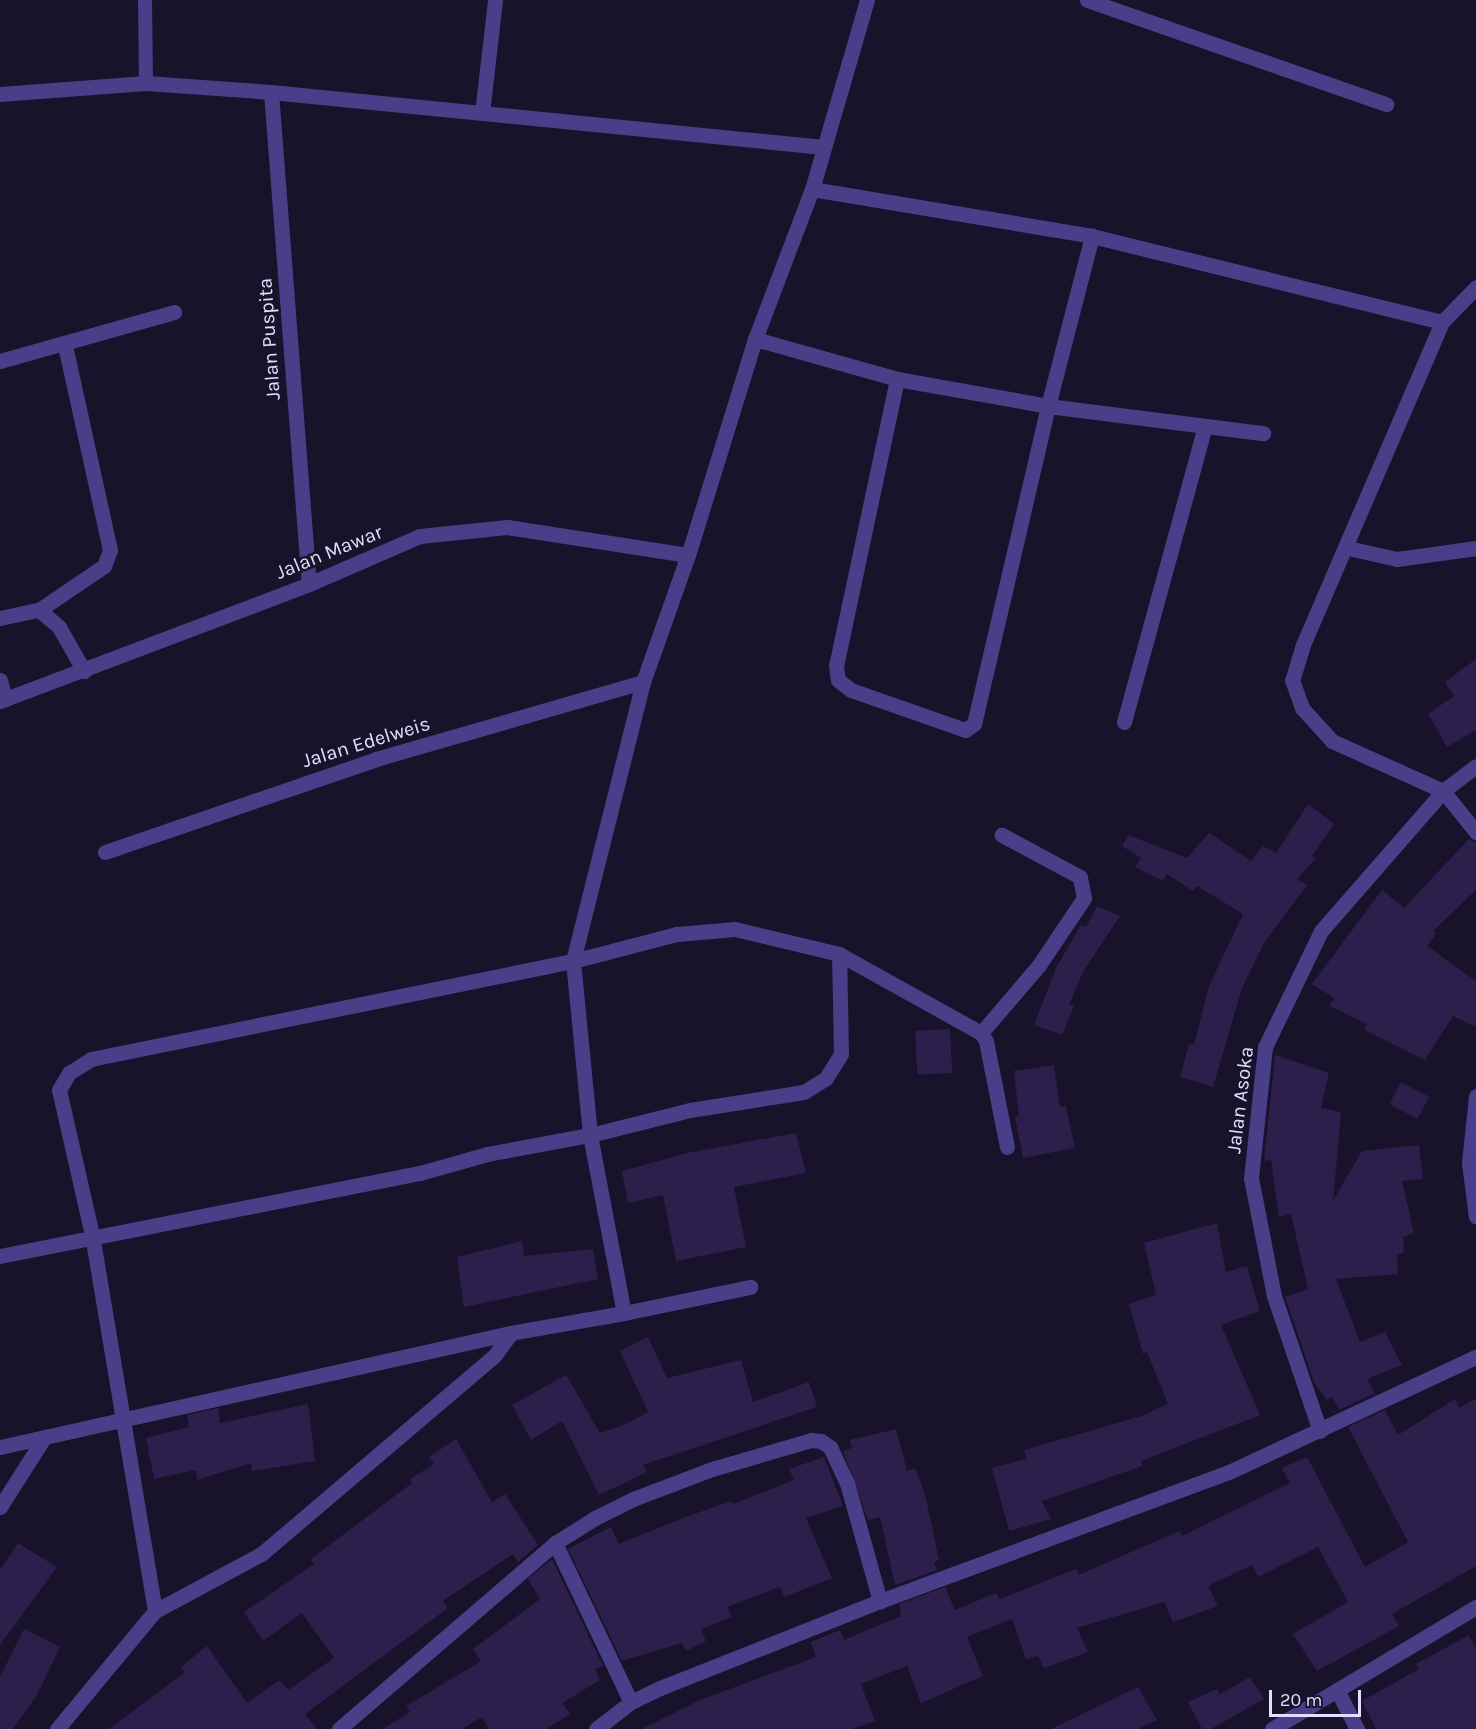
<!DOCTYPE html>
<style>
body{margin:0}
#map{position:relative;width:1476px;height:1729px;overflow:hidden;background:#18122b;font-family:Karla,sans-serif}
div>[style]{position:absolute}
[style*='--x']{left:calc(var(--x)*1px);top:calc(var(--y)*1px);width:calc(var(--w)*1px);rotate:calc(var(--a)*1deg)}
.building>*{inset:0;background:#2c1f4b;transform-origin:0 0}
.service>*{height:14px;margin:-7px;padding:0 7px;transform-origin:7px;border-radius:7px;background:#483f88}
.minor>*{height:15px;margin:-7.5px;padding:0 7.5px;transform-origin:7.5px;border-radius:7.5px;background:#483f88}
span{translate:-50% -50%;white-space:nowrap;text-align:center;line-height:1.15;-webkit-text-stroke:5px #18122b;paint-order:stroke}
.street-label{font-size:20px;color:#e4ddfe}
.scale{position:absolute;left:1269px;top:1690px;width:92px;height:27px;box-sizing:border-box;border:3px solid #e4ddfe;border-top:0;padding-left:8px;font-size:18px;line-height:21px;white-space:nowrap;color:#e4ddfe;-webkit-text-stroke:4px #18122b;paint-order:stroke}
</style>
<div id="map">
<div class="building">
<div style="clip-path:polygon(1476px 659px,1476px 730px,1447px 747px,1428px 714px,1454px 696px,1445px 682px)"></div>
<div style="clip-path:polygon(1308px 804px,1334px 824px,1312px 856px,1315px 859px,1297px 879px,1307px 885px,1264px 943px,1242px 988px,1213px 1087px,1180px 1077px,1189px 1044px,1194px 1045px,1209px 986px,1243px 914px,1197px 886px,1193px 891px,1167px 874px,1163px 881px,1135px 867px,1141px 858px,1122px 846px,1128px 835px,1187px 858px,1209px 833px,1251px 861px,1263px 846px,1276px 853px)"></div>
<div style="clip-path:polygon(1469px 839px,1476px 842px,1476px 890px,1433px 931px,1436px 934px,1427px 946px,1476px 981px,1476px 1027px,1453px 1016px,1425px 1060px,1364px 1030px,1367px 1024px,1329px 1006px,1334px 998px,1312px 984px,1382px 890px,1404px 908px)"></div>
<div style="clip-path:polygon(1097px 906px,1120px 916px,1083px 972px,1069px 1005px,1074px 1006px,1062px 1035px,1034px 1025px,1056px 968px,1081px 925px,1086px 927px)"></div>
<div style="left:950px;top:1029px;width:44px;height:35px;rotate:87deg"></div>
<div style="clip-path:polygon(1275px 1055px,1329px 1073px,1321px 1108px,1341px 1112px,1333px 1201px,1362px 1151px,1419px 1145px,1423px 1179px,1402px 1181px,1414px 1233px,1403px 1237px,1404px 1252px,1397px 1255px,1398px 1274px,1336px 1279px,1360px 1342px,1385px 1332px,1402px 1365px,1367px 1379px,1375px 1393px,1339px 1410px,1332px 1397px,1327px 1400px,1314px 1382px,1285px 1297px,1308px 1289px,1291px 1214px,1279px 1217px,1271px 1160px,1264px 1161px)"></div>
<div style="clip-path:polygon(1054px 1065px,1060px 1107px,1066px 1106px,1075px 1148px,1023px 1158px,1015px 1117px,1019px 1116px,1014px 1071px)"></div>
<div style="left:1401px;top:1082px;width:32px;height:25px;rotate:28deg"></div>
<div style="clip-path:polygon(796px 1133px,806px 1173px,734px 1187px,746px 1247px,676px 1261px,663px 1195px,628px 1203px,622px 1171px,687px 1153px)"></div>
<div style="clip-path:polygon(1217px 1223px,1226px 1272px,1247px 1266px,1260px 1311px,1221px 1325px,1260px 1415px,1141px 1461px,1142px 1466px,1042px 1501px,1051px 1519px,1009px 1531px,992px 1468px,1027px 1459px,1024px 1450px,1141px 1416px,1168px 1404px,1147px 1352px,1143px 1354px,1129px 1304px,1156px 1295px,1144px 1243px)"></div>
<div style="clip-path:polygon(522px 1241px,524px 1256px,593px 1249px,598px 1279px,464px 1307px,457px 1257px)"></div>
<div style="clip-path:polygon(648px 1337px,667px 1378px,741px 1360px,753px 1402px,809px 1382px,817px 1407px,643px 1465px,647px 1472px,599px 1495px,562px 1421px,531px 1440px,512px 1405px,566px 1375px,600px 1433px,626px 1424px,648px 1412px,620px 1351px)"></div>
<div style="clip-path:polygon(1455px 1399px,1459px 1408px,1476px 1399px,1476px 1566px,1392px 1614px,1399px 1626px,1317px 1671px,1293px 1634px,1348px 1602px,1318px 1547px,1258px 1577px,1252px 1565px,1208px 1586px,1218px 1606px,1173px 1622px,1164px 1602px,1077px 1628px,1088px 1652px,1044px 1668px,1038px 1656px,1026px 1659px,1012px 1619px,967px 1637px,983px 1676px,921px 1703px,907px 1666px,861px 1684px,875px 1721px,852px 1729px,642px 1729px,700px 1700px,816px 1657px,811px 1642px,840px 1630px,844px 1640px,901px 1616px,899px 1604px,945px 1587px,955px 1610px,996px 1593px,1000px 1599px,1076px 1569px,1079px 1575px,1179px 1531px,1182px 1536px,1290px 1483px,1282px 1468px,1307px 1457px,1365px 1567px,1408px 1542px,1348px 1427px,1385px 1410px,1398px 1435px)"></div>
<div style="clip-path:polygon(308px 1404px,315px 1461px,252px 1471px,251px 1463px,197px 1480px,196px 1470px,154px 1479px,146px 1438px,189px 1427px,187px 1415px,218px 1408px,220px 1423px)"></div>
<div style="clip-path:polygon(896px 1429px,907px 1471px,915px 1468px,925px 1494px,939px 1560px,934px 1562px,937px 1570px,895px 1585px,880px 1517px,868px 1520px,843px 1451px,852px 1448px,850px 1440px)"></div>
<div style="clip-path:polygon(456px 1439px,492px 1502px,505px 1494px,538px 1545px,518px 1562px,513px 1554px,443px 1601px,448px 1608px,305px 1714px,317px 1729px,109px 1729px,185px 1672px,181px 1667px,207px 1646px,247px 1703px,280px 1680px,288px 1690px,334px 1658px,302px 1613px,263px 1641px,244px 1612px,314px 1564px,311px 1559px,412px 1483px,410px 1479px,434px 1464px,429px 1457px)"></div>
<div style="clip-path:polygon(824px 1457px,843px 1506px,806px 1518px,832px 1578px,784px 1597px,780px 1587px,727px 1607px,732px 1617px,701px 1629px,706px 1641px,686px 1651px,682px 1643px,622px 1661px,568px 1549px,611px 1527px,619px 1544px,691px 1515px,732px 1501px,733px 1504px,794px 1480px,789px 1469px)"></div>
<div style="clip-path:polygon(18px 1543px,57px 1567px,0 1645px,0 1570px)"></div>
<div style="clip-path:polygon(552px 1559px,603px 1666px,595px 1669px,600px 1680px,562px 1703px,570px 1714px,547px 1729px,489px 1729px,482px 1717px,462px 1729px,383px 1729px,410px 1712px,406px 1706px,481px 1661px,473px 1649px,540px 1599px,528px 1579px)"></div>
<div style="clip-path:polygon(24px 1629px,60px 1647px,37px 1695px,13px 1729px,0 1729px,0 1677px)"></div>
<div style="clip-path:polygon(1469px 1635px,1476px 1648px,1476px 1729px,1376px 1729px,1362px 1701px,1419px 1669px,1416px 1664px)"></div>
<div style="clip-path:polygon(1250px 1677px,1264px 1699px,1211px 1729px,1202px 1729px,1188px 1702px,1217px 1689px,1220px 1694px)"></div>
<div style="clip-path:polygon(1138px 1687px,1157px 1720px,1138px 1729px,1051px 1729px)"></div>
</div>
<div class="service">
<div style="--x:145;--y:0;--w:83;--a:89.3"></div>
</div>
<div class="minor">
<div style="--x:867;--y:0;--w:197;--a:106.2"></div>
<div style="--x:812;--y:189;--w:160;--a:110.8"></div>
<div style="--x:755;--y:339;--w:226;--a:107.2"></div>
<div style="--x:688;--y:555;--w:135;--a:109.5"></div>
<div style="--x:643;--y:682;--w:288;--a:104.1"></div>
<div style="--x:573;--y:961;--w:175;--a:84.4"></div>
<div style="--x:590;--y:1135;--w:181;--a:79.2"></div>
<div style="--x:624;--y:1313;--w:115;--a:170"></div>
<div style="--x:511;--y:1333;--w:29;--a:126"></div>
<div style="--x:494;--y:1356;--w:306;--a:139.6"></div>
<div style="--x:261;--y:1554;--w:120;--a:151.7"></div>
<div style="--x:155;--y:1611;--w:381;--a:-99.5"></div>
<div style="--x:92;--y:1235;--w:149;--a:-102.8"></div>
<div style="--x:59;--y:1090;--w:20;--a:-60"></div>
<div style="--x:69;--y:1073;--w:26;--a:-32"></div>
<div style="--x:91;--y:1059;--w:492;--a:-11.5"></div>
<div style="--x:573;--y:961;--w:107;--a:-14.6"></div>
<div style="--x:677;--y:934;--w:58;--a:-4.9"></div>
<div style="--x:735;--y:929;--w:107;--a:13.5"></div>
<div style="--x:839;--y:954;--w:162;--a:29.1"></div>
<div style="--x:981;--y:1033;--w:9;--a:58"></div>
<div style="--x:986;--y:1041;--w:108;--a:78.8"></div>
<div style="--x:1087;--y:0;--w:317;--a:19.2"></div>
<div style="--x:271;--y:92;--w:493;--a:85.6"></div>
<div style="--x:0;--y:94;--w:146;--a:-4.3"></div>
<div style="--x:146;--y:83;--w:125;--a:4.1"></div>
<div style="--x:271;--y:92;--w:555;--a:5.69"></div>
<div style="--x:482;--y:113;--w:114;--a:-83.4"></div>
<div style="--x:812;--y:189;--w:284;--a:9.5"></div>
<div style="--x:1092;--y:236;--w:360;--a:13.8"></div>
<div style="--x:1442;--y:322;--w:49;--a:-45.8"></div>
<div style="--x:1442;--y:322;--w:352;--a:113.3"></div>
<div style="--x:1303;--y:645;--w:37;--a:107"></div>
<div style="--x:1292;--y:680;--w:30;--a:70"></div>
<div style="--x:1302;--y:708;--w:45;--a:47.7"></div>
<div style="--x:1332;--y:741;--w:122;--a:24.2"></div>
<div style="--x:1443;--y:791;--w:53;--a:51.2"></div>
<div style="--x:755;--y:339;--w:148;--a:15.7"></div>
<div style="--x:897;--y:379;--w:153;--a:10.1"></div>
<div style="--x:1048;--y:406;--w:217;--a:7.2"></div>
<div style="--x:0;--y:361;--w:181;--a:-15.7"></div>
<div style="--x:897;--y:379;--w:293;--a:102"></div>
<div style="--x:836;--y:666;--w:14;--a:82"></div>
<div style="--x:838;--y:680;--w:16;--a:38"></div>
<div style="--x:851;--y:690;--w:121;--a:19.3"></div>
<div style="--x:965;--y:730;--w:11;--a:-34"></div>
<div style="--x:974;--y:724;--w:326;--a:-76.9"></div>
<div style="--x:1048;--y:406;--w:176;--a:-75.5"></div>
<div style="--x:1348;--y:548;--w:50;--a:12.7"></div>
<div style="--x:1397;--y:559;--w:80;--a:-7.9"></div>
<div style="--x:39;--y:610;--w:78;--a:-34.1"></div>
<div style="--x:104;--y:566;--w:17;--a:-69"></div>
<div style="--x:110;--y:550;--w:209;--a:-102.4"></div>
<div style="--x:0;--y:618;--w:40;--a:-12"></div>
<div style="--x:39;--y:610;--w:26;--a:40"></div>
<div style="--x:59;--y:627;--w:51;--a:60.4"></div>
<div style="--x:0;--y:680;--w:20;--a:75"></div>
<div style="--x:0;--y:701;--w:330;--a:-20.7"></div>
<div style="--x:309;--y:584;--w:121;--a:-23.4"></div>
<div style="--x:420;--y:536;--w:87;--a:-5.9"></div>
<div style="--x:507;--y:527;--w:183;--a:8.8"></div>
<div style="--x:1124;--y:722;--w:304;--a:-74.7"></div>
<div style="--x:105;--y:852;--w:287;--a:-18.9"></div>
<div style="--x:376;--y:759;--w:278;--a:-16.1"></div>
<div style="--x:981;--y:1033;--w:89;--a:-49.5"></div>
<div style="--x:1039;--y:965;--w:81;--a:-56.1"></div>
<div style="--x:1084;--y:898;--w:21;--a:-101"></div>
<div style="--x:1080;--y:877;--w:89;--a:-151.7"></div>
<div style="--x:1476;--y:1096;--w:67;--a:96"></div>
<div style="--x:1469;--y:1163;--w:54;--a:82.6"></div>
<div style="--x:0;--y:1256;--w:428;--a:-11.2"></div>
<div style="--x:420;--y:1173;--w:70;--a:-15.8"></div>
<div style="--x:487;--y:1154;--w:105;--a:-10.5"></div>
<div style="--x:590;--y:1135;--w:103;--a:-14"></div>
<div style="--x:690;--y:1110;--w:115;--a:-9"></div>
<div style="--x:804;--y:1092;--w:26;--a:-32"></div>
<div style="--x:826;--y:1078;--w:28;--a:-58"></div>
<div style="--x:841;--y:1054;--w:100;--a:-91.1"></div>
<div style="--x:624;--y:1313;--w:129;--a:-11.7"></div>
<div style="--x:1320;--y:1431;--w:143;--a:-108.8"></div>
<div style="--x:1274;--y:1296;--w:120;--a:-101"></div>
<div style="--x:1251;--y:1178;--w:132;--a:-83.9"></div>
<div style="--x:1265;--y:1047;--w:129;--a:-64.2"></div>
<div style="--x:1321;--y:931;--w:186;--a:-48.9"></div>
<div style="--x:1443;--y:791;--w:41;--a:-37.1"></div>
<div style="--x:0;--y:1447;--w:524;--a:-12.58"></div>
<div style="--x:0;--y:1507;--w:82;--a:-57.5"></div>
<div style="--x:555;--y:1543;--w:176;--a:64.5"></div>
<div style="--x:1337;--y:1690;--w:44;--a:62.9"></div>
<div style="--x:57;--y:1729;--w:153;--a:-50.3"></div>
<div style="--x:339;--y:1729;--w:285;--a:-40.7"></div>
<div style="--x:555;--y:1543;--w:47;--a:-32"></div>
<div style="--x:595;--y:1518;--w:42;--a:-26.6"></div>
<div style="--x:633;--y:1499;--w:85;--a:-20.8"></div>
<div style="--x:712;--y:1469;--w:103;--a:-16.3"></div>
<div style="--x:811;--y:1440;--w:10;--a:6"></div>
<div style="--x:821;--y:1441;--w:11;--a:34"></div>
<div style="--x:830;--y:1447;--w:40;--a:65"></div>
<div style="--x:847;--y:1483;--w:123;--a:74.4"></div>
<div style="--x:596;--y:1729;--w:44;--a:-37.6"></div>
<div style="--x:631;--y:1702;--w:32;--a:-26"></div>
<div style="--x:660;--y:1688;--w:237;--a:-21.6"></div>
<div style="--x:880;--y:1601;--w:374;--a:-20.3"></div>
<div style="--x:1231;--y:1471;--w:270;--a:-25"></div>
<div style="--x:1272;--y:1729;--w:238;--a:-30.9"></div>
</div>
<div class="street-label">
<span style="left:269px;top:339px;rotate:-94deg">Jalan Puspita</span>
<span style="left:329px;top:552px;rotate:-22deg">Jalan Mawar</span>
<span style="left:366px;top:742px;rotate:-17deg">Jalan Edelweis</span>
<span style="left:1240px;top:1100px;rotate:-83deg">Jalan Asoka</span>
</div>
<div class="scale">20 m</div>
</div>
